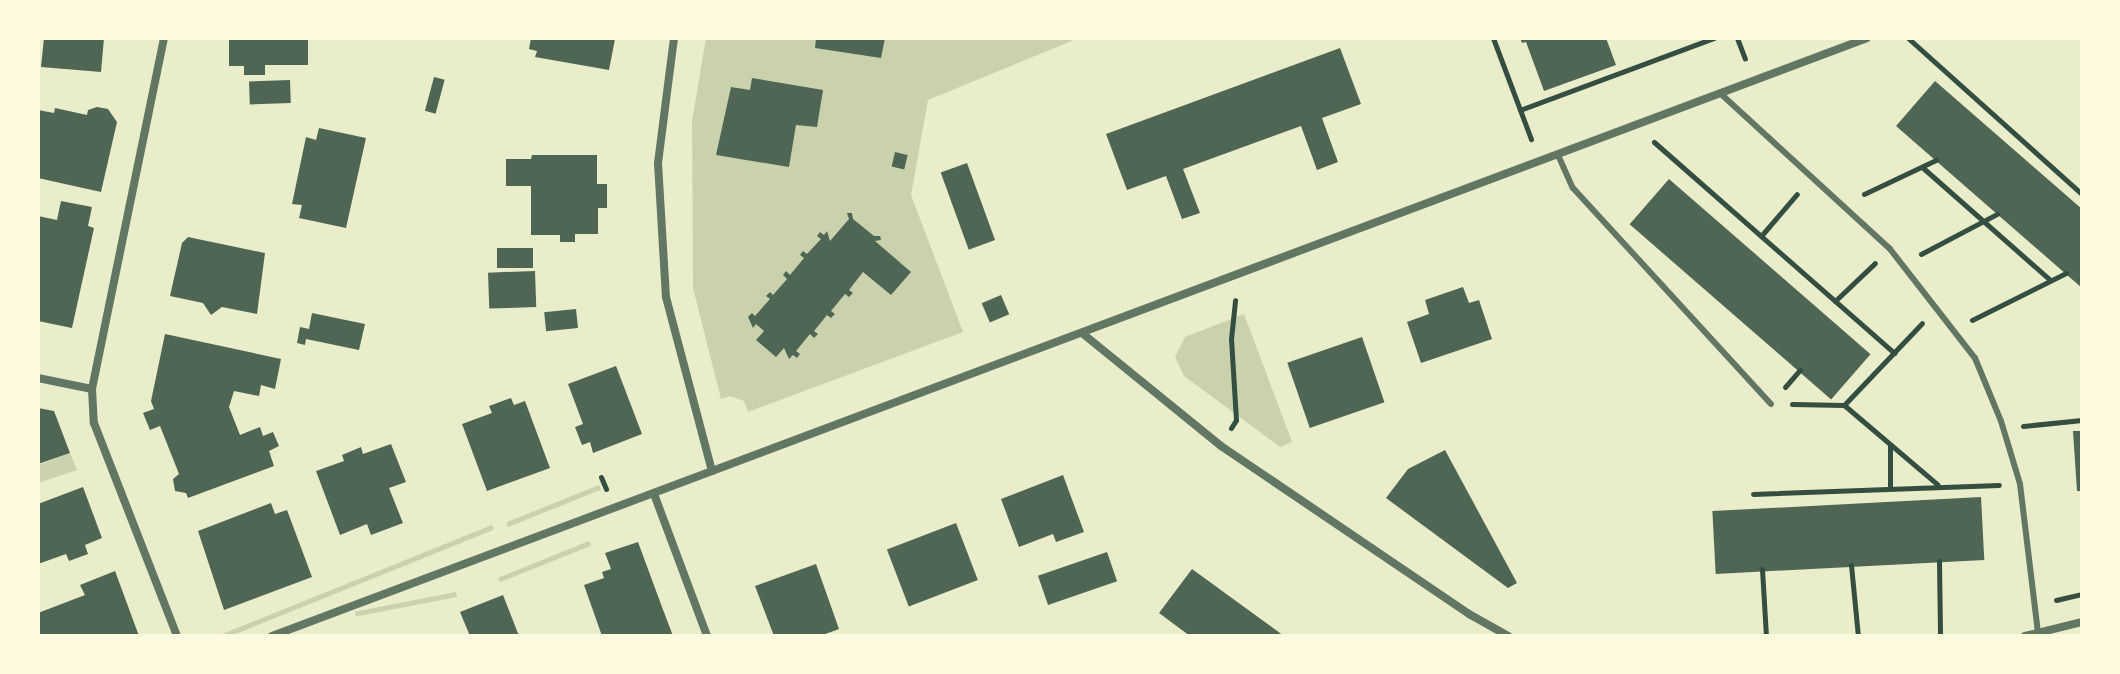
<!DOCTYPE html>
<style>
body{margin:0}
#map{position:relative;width:2120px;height:674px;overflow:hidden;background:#e9edc9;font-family:Cabin,sans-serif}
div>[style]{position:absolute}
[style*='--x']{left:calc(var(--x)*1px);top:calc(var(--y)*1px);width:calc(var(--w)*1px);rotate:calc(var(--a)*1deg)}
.green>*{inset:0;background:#cad2ad;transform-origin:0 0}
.building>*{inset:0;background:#4f6655;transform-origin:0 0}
.path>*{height:5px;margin:-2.5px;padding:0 2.5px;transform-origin:2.5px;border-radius:2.5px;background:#344e41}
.service>*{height:6px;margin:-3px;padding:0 3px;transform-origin:3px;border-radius:3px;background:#617663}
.minor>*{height:8px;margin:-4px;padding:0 4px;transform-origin:4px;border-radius:4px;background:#617663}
span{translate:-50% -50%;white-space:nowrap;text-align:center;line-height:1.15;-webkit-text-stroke:6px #fefae0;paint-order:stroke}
.frame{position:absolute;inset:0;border:40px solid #fefae0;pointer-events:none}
</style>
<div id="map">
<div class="green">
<div style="clip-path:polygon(706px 38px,1079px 38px,928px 100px,911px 195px,963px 332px,748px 412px,744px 401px,730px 396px,721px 399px,693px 288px,692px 122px)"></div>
<div style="clip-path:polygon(1244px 314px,1292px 442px,1280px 447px,1184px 376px,1175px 357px,1185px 337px)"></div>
<div style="clip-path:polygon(70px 453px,77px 470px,38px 483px,38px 465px)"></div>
<div style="left:599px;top:485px;width:5px;height:100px;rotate:68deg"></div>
<div style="left:492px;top:525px;width:5px;height:297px;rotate:68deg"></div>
<div style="left:589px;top:541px;width:5px;height:98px;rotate:68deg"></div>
<div style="left:456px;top:592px;width:5px;height:103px;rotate:79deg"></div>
</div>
<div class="building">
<div style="clip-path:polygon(44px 38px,104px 38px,101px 72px,41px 67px)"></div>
<div style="clip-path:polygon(229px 38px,308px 38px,308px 65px,265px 65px,265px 75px,244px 75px,244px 66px,229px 66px)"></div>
<div style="clip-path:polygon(531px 38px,615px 39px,609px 70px,535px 57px,537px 51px,529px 49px)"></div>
<div style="clip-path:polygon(816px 38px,885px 38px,881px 58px,815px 48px)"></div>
<div style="clip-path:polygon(1520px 38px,1606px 38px,1616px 65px,1544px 91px,1526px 42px,1522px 43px)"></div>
<div style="clip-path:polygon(1340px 48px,1361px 104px,1322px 118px,1338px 162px,1317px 170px,1301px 126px,1183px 169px,1200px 213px,1182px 219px,1166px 176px,1127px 190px,1106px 134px)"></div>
<div style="left:434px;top:77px;width:11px;height:35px;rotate:15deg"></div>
<div style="clip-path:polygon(752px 78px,823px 90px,817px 127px,796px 125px,789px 167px,716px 155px,731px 87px,750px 90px)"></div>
<div style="left:290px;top:80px;width:23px;height:41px;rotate:88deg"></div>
<div style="clip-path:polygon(1935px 81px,2082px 209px,2082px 288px,1896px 126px)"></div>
<div style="clip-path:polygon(97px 107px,108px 109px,117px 122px,101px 192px,38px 178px,38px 110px,54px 113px,55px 108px,87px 115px,88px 110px)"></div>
<div style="clip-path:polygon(319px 128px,366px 138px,346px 228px,299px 218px,302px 205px,292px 204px,306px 137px,316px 140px)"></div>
<div style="left:895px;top:152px;width:13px;height:15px;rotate:13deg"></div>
<div style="clip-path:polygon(532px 155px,597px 155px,597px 184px,607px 184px,607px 208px,598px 208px,598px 234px,575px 234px,575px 242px,560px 242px,560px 235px,531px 235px,531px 186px,506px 186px,506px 159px,531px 159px)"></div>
<div style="left:967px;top:163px;width:82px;height:28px;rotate:70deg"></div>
<div style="left:1669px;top:179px;width:267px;height:60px;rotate:41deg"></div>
<div style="clip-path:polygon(61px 201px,92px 207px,88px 226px,94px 228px,72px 328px,38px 321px,38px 216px,57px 220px)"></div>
<div style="clip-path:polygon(847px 213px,852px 213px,853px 219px,874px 236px,880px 236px,881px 240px,875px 241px,911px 272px,891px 295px,863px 272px,849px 290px,853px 293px,849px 297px,845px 294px,831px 311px,835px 314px,831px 318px,827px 315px,814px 331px,818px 334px,814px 338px,810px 334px,796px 351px,800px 354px,797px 358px,793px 355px,789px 359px,784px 348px,776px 357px,756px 340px,764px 331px,756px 324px,753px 328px,748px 317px,752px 313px,755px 316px,770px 299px,766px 296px,770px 292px,773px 295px,787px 279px,783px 275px,786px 271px,790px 275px,804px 258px,800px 255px,803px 251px,807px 254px,821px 239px,817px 236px,820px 232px,824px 235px,827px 231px,830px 241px,849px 219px)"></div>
<div style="clip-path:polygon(188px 237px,265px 253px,257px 314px,222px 307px,211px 315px,203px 303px,170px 296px,182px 243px)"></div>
<div style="left:497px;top:248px;width:36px;height:20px"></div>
<div style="left:535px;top:271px;width:36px;height:47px;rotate:88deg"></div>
<div style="clip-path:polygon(1463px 287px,1469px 303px,1479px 300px,1492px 339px,1421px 363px,1407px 322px,1429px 314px,1425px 300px)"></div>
<div style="left:1001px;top:295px;width:21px;height:21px;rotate:67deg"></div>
<div style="left:576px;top:309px;width:19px;height:32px;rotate:84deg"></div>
<div style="clip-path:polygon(312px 313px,365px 324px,359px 350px,306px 339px,305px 345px,297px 343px,300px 327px,309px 329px)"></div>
<div style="clip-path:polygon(165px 334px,281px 359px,275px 389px,261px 385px,259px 396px,234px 391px,229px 407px,240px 435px,260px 427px,263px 436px,273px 432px,279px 446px,269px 451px,274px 466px,188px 498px,186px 493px,175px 491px,173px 479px,179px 474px,160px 426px,150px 430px,143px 413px,154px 409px,151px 401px)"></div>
<div style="left:1362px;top:337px;width:69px;height:79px;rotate:71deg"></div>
<div style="clip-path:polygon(616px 366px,642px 434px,593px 453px,590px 442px,582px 445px,575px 427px,583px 424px,568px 384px)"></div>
<div style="clip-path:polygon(511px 398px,514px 405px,525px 401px,550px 468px,487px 491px,462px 424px,492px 413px,489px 406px)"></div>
<div style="clip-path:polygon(38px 408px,54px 411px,70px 453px,38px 464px)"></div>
<div style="clip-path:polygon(2073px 431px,2082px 431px,2082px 491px,2077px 491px)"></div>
<div style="clip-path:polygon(391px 444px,406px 482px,389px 488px,403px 523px,371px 535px,367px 524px,340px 535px,316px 471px,344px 461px,342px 455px,361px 447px,363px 454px)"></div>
<div style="clip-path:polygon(1445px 450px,1517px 583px,1508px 588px,1386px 498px,1408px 469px)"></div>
<div style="clip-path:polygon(1063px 475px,1084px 532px,1056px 542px,1053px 534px,1019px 547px,1001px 499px)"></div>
<div style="clip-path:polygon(83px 487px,102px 538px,85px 545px,88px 554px,69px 561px,66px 554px,38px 564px,38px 504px)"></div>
<div style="left:1981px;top:497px;width:63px;height:269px;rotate:87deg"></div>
<div style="clip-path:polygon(271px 503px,275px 514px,287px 510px,312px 577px,224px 610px,198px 531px)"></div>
<div style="left:956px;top:523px;width:61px;height:74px;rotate:69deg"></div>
<div style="clip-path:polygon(638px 542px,662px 607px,673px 636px,602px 636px,584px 585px,604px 578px,602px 572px,611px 569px,605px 553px)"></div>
<div style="left:1107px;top:552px;width:31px;height:73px;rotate:71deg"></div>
<div style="clip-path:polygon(816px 564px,839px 629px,820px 636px,774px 636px,755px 586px)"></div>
<div style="clip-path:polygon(1192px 569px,1284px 636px,1190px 636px,1159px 613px)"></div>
<div style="clip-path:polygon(115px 571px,139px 636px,38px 636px,38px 613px,85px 595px,80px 585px)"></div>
<div style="clip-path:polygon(503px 595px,519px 636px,470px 636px,460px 612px)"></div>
</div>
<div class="path">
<div style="--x:1493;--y:38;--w:108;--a:69.4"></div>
<div style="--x:1737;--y:38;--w:22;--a:69"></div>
<div style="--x:1908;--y:38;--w:234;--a:41.9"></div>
<div style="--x:1520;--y:110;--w:207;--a:-20.4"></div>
<div style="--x:1654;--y:142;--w:320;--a:41.3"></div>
<div style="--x:1922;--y:167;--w:171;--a:41.4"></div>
<div style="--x:1864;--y:194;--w:80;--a:-25.3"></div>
<div style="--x:1761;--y:236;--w:55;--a:-49.4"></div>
<div style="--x:1921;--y:254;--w:86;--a:-27.8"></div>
<div style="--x:1835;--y:301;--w:55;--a:-43.5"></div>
<div style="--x:1972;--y:320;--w:105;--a:-26.6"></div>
<div style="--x:1785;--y:387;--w:23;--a:-49"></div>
<div style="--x:1792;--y:404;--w:52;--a:1.1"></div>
<div style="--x:1844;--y:405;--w:113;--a:-46.4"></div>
<div style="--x:1844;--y:405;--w:123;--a:40.4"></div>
<div style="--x:2023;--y:426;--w:59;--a:-5.8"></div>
<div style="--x:1231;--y:428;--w:9;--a:-58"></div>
<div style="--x:1236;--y:420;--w:81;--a:-93.5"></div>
<div style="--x:1231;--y:339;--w:39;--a:-84"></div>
<div style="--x:1890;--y:445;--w:42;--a:90"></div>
<div style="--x:601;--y:477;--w:13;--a:67"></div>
<div style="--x:1753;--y:494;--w:246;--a:-2.1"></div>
<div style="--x:1939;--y:561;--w:75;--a:89.2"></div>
<div style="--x:1851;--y:565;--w:71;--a:84.4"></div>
<div style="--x:1762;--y:569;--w:67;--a:86.6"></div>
<div style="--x:2056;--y:600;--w:27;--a:-13"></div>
</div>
<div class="service">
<div style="--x:1721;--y:94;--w:229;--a:42.5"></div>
<div style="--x:1890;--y:249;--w:138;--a:52.1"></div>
<div style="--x:1975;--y:358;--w:68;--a:67.6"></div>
<div style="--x:2001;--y:421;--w:66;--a:73.2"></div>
<div style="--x:2020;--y:484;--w:150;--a:83.1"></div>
<div style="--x:1558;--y:155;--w:36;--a:66"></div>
<div style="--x:1573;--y:188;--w:293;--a:47.5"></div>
</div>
<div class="minor">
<div style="--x:164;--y:38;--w:358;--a:101.6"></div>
<div style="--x:92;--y:389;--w:34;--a:87"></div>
<div style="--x:94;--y:423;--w:229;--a:68.7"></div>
<div style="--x:674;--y:38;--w:126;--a:97.3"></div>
<div style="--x:658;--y:163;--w:134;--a:86.6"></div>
<div style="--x:666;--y:297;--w:180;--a:75.2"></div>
<div style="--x:1082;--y:333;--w:179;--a:39.1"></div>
<div style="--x:1221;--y:446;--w:300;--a:34.1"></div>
<div style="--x:1469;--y:614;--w:45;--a:29.4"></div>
<div style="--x:38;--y:378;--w:55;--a:11.5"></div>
<div style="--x:654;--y:494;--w:152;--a:69.5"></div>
<div style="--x:272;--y:636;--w:1703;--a:-20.55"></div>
<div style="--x:2025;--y:636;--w:59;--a:-13.8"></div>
</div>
<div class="frame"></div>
</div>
